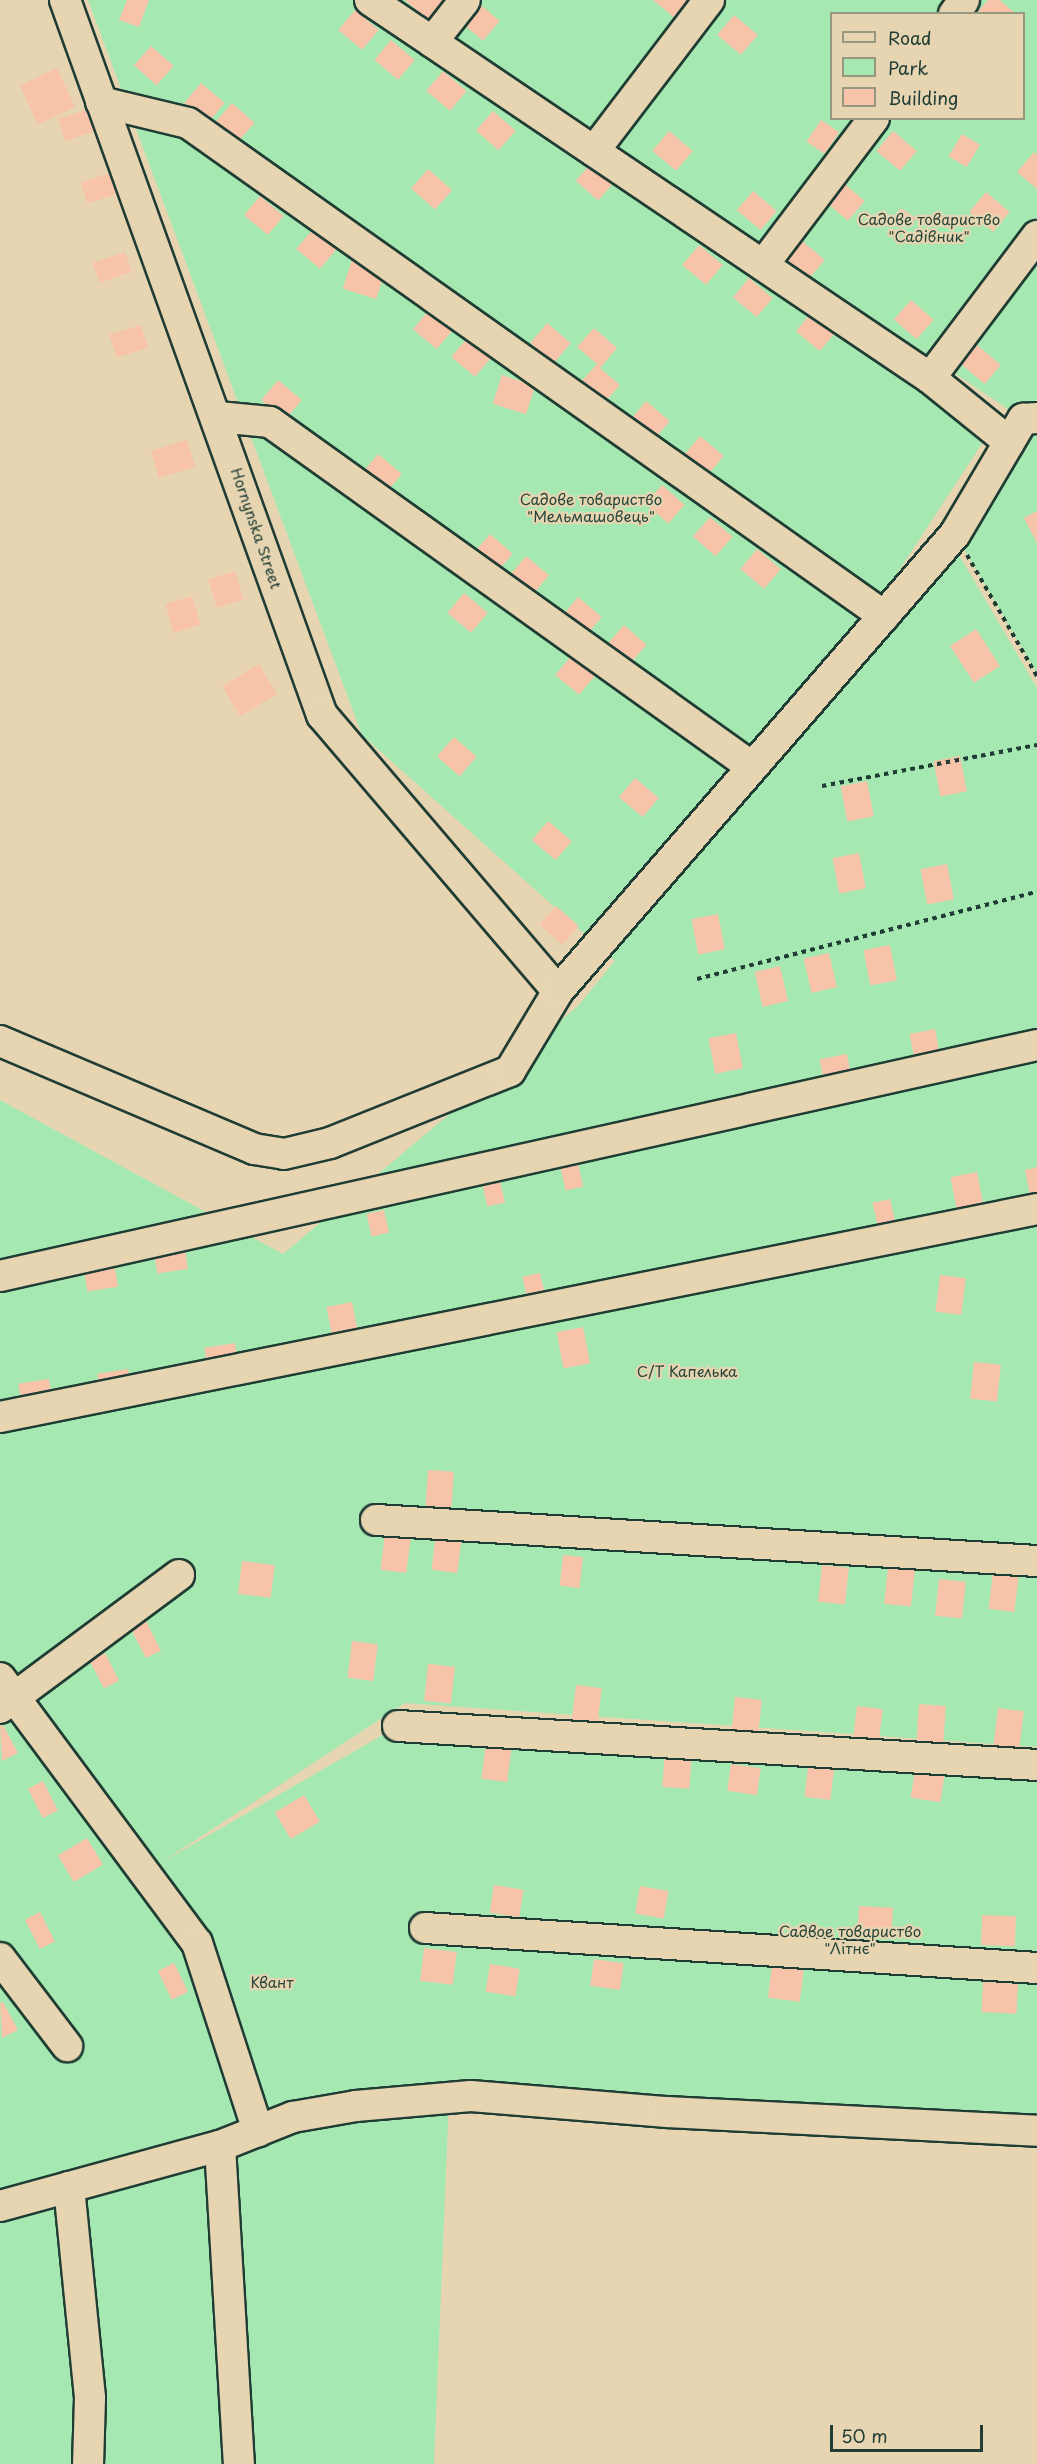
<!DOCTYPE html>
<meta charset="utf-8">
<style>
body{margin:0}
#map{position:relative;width:1037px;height:2464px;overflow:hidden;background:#e7d5b2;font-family:"Playpen Sans",sans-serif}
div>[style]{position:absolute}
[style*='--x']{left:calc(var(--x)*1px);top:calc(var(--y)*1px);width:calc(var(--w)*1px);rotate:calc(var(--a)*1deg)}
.green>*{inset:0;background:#a6e8b2}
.building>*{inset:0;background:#f8c4a9;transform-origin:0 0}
.path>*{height:4px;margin-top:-2px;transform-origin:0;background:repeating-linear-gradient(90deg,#1f3d34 0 4.5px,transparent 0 9px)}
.roads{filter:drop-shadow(2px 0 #1f3d34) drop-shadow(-2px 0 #1f3d34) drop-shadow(0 2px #1f3d34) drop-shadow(0 -2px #1f3d34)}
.minor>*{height:30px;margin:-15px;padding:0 15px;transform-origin:15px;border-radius:15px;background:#e7d5b2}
span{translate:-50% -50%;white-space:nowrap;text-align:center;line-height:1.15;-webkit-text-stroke:4.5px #e7d5b2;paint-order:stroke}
.park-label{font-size:15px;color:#26463a}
.street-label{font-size:15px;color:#1f3d34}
.legend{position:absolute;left:830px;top:12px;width:195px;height:108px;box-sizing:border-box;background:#e7d5b2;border:2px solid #979880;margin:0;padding:8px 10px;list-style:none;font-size:18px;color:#1f3d34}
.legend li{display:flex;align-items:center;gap:12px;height:30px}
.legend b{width:30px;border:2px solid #979880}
.scale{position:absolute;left:830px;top:2425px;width:153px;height:27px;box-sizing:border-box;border:3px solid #1f3d34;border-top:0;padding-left:8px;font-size:18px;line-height:21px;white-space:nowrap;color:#1f3d34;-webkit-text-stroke:4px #e7d5b2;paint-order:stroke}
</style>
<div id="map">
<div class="green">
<div style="clip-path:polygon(88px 0,375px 0,992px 428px,759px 785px,955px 548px,1037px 688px,1037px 1747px,405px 1703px,159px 1864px,398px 1726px,1037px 1764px,1037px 2136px,449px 2099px,434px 2464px,0 2464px,0 1100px,283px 1254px,578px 1006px,615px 961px,362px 735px)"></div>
<div style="clip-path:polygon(evenodd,396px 0,1037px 0,1037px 399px,1023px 419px,396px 0,832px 14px,1024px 14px,1024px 118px,832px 118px,832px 14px)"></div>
<div style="clip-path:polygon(1037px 416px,1037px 674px,955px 534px)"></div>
</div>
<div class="building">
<div style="clip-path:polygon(127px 0,149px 0,139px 27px,119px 20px)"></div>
<div style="clip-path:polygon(405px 0,445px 0,446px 1px,429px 21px)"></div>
<div style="clip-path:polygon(653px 0,692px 0,676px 19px)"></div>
<div style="clip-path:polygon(988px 0,1000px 0,1016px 14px,976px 14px)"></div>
<div style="left:476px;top:1px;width:31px;height:26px;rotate:40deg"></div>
<div style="left:355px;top:10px;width:31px;height:26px;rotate:40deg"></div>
<div style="left:734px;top:15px;width:31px;height:26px;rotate:40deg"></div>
<div style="left:391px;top:40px;width:31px;height:26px;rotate:40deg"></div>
<div style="left:151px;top:46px;width:30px;height:26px;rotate:41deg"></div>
<div style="left:57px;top:68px;width:43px;height:41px;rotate:65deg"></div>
<div style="left:443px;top:71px;width:31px;height:26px;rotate:40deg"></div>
<div style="left:201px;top:83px;width:31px;height:26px;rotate:40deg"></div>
<div style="left:232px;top:103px;width:30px;height:25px;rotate:41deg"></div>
<div style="left:92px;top:108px;width:23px;height:36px;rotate:72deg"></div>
<div style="left:493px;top:111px;width:30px;height:26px;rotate:41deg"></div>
<div style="left:821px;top:120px;width:22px;height:26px;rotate:34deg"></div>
<div style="left:669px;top:131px;width:31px;height:26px;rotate:40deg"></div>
<div style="left:893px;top:131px;width:31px;height:26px;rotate:40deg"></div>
<div style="left:962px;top:134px;width:21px;height:26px;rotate:31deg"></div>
<div style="clip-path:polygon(1034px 152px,1037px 155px,1037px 189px,1017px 172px)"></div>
<div style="left:592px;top:162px;width:30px;height:25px;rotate:41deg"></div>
<div style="left:428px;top:169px;width:32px;height:26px;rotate:41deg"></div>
<div style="left:113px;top:172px;width:22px;height:34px;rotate:72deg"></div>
<div style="left:841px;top:181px;width:31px;height:26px;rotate:40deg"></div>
<div style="left:753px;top:191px;width:31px;height:25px;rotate:40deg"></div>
<div style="left:986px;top:192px;width:31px;height:26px;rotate:40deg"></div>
<div style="left:260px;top:196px;width:31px;height:25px;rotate:40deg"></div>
<div style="left:901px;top:208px;width:18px;height:12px;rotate:34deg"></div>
<div style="left:313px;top:229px;width:31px;height:26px;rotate:40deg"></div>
<div style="left:801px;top:240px;width:31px;height:26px;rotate:40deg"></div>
<div style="left:699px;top:245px;width:31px;height:26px;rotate:40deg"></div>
<div style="left:125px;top:252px;width:21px;height:34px;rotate:71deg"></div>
<div style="left:352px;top:260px;width:35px;height:30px;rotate:18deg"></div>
<div style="left:749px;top:278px;width:31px;height:25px;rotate:40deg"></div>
<div style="left:911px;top:300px;width:30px;height:26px;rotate:41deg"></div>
<div style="left:429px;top:310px;width:31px;height:25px;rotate:40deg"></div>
<div style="left:812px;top:312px;width:31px;height:25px;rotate:40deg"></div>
<div style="left:547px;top:323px;width:31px;height:26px;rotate:40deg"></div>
<div style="left:141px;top:325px;width:24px;height:33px;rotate:73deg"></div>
<div style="clip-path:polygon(594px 328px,617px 348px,600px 368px,620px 385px,603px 404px,579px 384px,597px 364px,577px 347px)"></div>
<div style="left:468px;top:337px;width:31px;height:26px;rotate:40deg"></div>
<div style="left:977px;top:345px;width:31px;height:25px;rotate:40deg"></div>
<div style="left:502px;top:375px;width:35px;height:30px;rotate:18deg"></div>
<div style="left:278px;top:380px;width:31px;height:26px;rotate:40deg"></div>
<div style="left:646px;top:401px;width:31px;height:26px;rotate:40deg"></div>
<div style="left:700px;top:436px;width:31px;height:25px;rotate:40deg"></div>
<div style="left:187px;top:440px;width:28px;height:38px;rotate:73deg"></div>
<div style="left:378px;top:454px;width:31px;height:25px;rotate:40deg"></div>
<div style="left:662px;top:485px;width:30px;height:25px;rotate:41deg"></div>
<div style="clip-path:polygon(1037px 511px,1037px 543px,1024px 518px)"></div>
<div style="left:710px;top:517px;width:30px;height:26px;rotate:41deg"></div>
<div style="left:490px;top:534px;width:30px;height:26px;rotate:41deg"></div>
<div style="left:757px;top:549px;width:31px;height:26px;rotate:40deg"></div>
<div style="left:526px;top:556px;width:30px;height:25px;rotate:40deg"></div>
<div style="left:235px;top:571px;width:30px;height:28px;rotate:73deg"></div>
<div style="left:464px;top:593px;width:31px;height:26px;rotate:40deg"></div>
<div style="left:192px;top:596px;width:30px;height:28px;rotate:73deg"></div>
<div style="left:578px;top:597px;width:31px;height:26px;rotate:40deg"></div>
<div style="left:624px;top:625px;width:30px;height:26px;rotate:41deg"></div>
<div style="left:976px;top:629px;width:44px;height:31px;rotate:57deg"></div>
<div style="left:572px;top:655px;width:31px;height:26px;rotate:40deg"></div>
<div style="left:259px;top:664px;width:35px;height:43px;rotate:59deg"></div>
<div style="left:454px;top:737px;width:30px;height:26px;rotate:41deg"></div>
<div style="left:960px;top:756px;width:36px;height:27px;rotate:79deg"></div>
<div style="left:635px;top:778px;width:31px;height:25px;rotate:40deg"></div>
<div style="left:867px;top:781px;width:36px;height:27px;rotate:79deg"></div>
<div style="left:548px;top:821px;width:31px;height:25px;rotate:40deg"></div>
<div style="left:859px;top:853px;width:36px;height:27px;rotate:79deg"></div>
<div style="left:947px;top:864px;width:36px;height:27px;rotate:79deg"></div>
<div style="left:556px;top:906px;width:30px;height:25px;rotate:41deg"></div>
<div style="left:718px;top:914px;width:36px;height:27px;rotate:79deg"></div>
<div style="left:890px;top:945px;width:36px;height:27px;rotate:79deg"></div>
<div style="left:829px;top:953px;width:35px;height:26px;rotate:77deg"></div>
<div style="left:780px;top:966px;width:36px;height:26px;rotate:77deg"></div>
<div style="left:935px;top:1029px;width:36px;height:26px;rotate:79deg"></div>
<div style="left:736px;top:1033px;width:36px;height:28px;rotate:79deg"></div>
<div style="left:847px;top:1054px;width:36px;height:28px;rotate:79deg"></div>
<div style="left:578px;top:1164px;width:23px;height:18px;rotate:77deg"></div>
<div style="clip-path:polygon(1037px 1167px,1037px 1204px,1032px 1205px,1025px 1170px)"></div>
<div style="left:977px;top:1172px;width:36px;height:27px;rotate:79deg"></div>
<div style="left:500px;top:1181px;width:22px;height:18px;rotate:77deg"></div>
<div style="left:890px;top:1199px;width:23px;height:18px;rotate:77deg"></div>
<div style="left:384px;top:1210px;width:23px;height:18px;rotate:77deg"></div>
<div style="left:185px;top:1250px;width:19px;height:31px;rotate:81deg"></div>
<div style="left:115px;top:1268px;width:19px;height:31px;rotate:81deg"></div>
<div style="left:540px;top:1273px;width:23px;height:18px;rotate:77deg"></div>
<div style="left:940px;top:1275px;width:26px;height:37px;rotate:7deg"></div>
<div style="left:352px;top:1302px;width:36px;height:26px;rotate:79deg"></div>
<div style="left:583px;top:1327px;width:37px;height:27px;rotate:79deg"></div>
<div style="left:235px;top:1343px;width:20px;height:31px;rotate:81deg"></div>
<div style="left:974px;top:1362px;width:27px;height:37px;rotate:6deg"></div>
<div style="left:128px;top:1369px;width:19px;height:31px;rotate:81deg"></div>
<div style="left:49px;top:1379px;width:19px;height:31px;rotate:81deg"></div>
<div style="left:428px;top:1470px;width:26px;height:36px;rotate:4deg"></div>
<div style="left:385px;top:1533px;width:26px;height:37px;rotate:7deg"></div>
<div style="left:436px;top:1533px;width:26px;height:37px;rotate:7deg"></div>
<div style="left:563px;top:1555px;width:20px;height:31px;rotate:6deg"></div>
<div style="left:242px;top:1561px;width:33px;height:33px;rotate:7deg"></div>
<div style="left:822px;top:1565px;width:27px;height:37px;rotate:6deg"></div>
<div style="left:888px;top:1567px;width:27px;height:37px;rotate:6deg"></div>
<div style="left:993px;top:1572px;width:26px;height:37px;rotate:7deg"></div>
<div style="left:939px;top:1579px;width:27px;height:37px;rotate:6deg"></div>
<div style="left:146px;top:1621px;width:33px;height:17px;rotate:63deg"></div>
<div style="left:352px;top:1641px;width:26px;height:37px;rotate:7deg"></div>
<div style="left:105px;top:1653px;width:31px;height:17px;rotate:63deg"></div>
<div style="left:428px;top:1664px;width:27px;height:37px;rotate:6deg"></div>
<div style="left:576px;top:1685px;width:26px;height:36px;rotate:7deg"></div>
<div style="left:735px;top:1697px;width:27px;height:37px;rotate:6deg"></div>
<div style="left:919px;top:1704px;width:27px;height:36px;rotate:4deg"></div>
<div style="left:857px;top:1706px;width:26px;height:37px;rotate:7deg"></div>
<div style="left:998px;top:1708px;width:26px;height:37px;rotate:7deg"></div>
<div style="clip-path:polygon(3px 1725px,18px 1753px,2px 1761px,0 1726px)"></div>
<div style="left:486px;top:1742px;width:26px;height:37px;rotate:7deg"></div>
<div style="left:665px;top:1750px;width:27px;height:37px;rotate:4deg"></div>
<div style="left:809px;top:1760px;width:26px;height:37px;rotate:7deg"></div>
<div style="left:731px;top:1764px;width:30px;height:27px;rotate:8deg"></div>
<div style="left:915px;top:1770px;width:30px;height:28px;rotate:9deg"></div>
<div style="left:43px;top:1781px;width:33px;height:17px;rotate:63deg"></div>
<div style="left:304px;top:1795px;width:31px;height:34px;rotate:59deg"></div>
<div style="left:87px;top:1838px;width:31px;height:34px;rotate:59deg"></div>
<div style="left:494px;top:1885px;width:30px;height:28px;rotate:9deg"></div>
<div style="left:640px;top:1886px;width:29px;height:28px;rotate:10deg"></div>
<div style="left:859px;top:1906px;width:34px;height:30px;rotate:3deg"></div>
<div style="left:40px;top:1912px;width:33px;height:17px;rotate:63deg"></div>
<div style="left:982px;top:1915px;width:34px;height:30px;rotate:2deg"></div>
<div style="left:424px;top:1948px;width:33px;height:33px;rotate:7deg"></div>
<div style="left:594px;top:1959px;width:30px;height:27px;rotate:8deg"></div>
<div style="left:174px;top:1963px;width:32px;height:18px;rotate:64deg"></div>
<div style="left:490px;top:1964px;width:30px;height:28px;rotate:9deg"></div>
<div style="left:772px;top:1965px;width:32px;height:33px;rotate:7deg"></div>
<div style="left:983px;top:1982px;width:35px;height:30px;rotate:3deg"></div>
<div style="clip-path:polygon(3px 2002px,18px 2030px,2px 2038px,0 2003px)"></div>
</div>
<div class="path">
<div style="--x:967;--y:555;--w:140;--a:60"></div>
<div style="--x:822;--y:786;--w:219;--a:-10.8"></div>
<div style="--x:697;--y:979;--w:351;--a:-14.4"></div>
</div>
<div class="roads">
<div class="minor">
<div style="--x:65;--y:0;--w:760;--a:70.23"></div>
<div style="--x:322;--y:715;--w:363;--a:49.5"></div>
<div style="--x:370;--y:0;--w:676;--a:34.02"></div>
<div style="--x:930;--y:378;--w:102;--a:39"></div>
<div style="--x:954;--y:14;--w:17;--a:-54"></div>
<div style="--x:432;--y:42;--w:53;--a:-51.8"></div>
<div style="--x:101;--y:102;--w:89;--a:13.6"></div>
<div style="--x:188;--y:123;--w:853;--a:35.31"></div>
<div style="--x:594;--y:151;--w:190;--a:-52.7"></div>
<div style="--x:763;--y:265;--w:184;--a:-52.9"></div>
<div style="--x:930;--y:378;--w:178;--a:-53"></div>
<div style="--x:218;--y:417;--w:52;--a:5.5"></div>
<div style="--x:270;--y:422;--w:593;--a:35.59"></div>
<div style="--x:0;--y:1041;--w:276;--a:23"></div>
<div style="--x:254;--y:1149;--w:30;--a:9"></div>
<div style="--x:284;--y:1154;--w:47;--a:-13.4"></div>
<div style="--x:330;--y:1143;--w:194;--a:-21.8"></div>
<div style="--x:510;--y:1071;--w:93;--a:-59"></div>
<div style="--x:558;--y:991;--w:605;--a:-49.02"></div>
<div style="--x:955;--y:534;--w:134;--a:-59.4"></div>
<div style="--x:1023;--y:419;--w:14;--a:-4"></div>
<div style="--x:0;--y:1276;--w:1062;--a:-12.56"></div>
<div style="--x:0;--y:1417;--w:1058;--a:-11.34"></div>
<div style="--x:376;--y:1520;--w:662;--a:3.55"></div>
<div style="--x:0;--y:1678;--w:330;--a:53.4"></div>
<div style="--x:197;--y:1943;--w:198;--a:72"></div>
<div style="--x:0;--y:1708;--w:223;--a:-36.6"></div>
<div style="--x:398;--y:1726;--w:640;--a:3.49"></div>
<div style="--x:425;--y:1928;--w:613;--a:3.74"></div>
<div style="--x:0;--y:1958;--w:111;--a:52.7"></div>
<div style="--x:220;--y:2146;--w:319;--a:86.6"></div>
<div style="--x:69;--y:2187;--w:212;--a:84.3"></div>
<div style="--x:90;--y:2398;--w:66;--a:91.7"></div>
<div style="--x:0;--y:2206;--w:228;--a:-15.3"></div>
<div style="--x:220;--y:2146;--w:79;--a:-21.7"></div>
<div style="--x:293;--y:2117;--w:64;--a:-9.9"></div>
<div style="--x:356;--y:2106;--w:115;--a:-5"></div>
<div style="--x:471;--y:2096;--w:197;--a:4.7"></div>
<div style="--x:667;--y:2112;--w:370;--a:2.9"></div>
</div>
</div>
<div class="park-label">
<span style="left:929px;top:227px">Садове товариство<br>"Садівник"</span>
<span style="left:591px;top:507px">Садове товариство<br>"Мельмашовець"</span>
<span style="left:687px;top:1371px">С/Т Капелька</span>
<span style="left:850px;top:1939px">Садвое товариство<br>"Літнє"</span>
<span style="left:272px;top:1982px">Квант</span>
</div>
<div class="street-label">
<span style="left:257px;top:528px;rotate:71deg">Hornynska Street</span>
</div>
<ul class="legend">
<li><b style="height:8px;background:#e7d5b2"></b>Road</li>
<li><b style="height:16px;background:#a6e8b2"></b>Park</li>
<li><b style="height:16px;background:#f8c4a9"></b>Building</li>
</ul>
<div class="scale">50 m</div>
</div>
